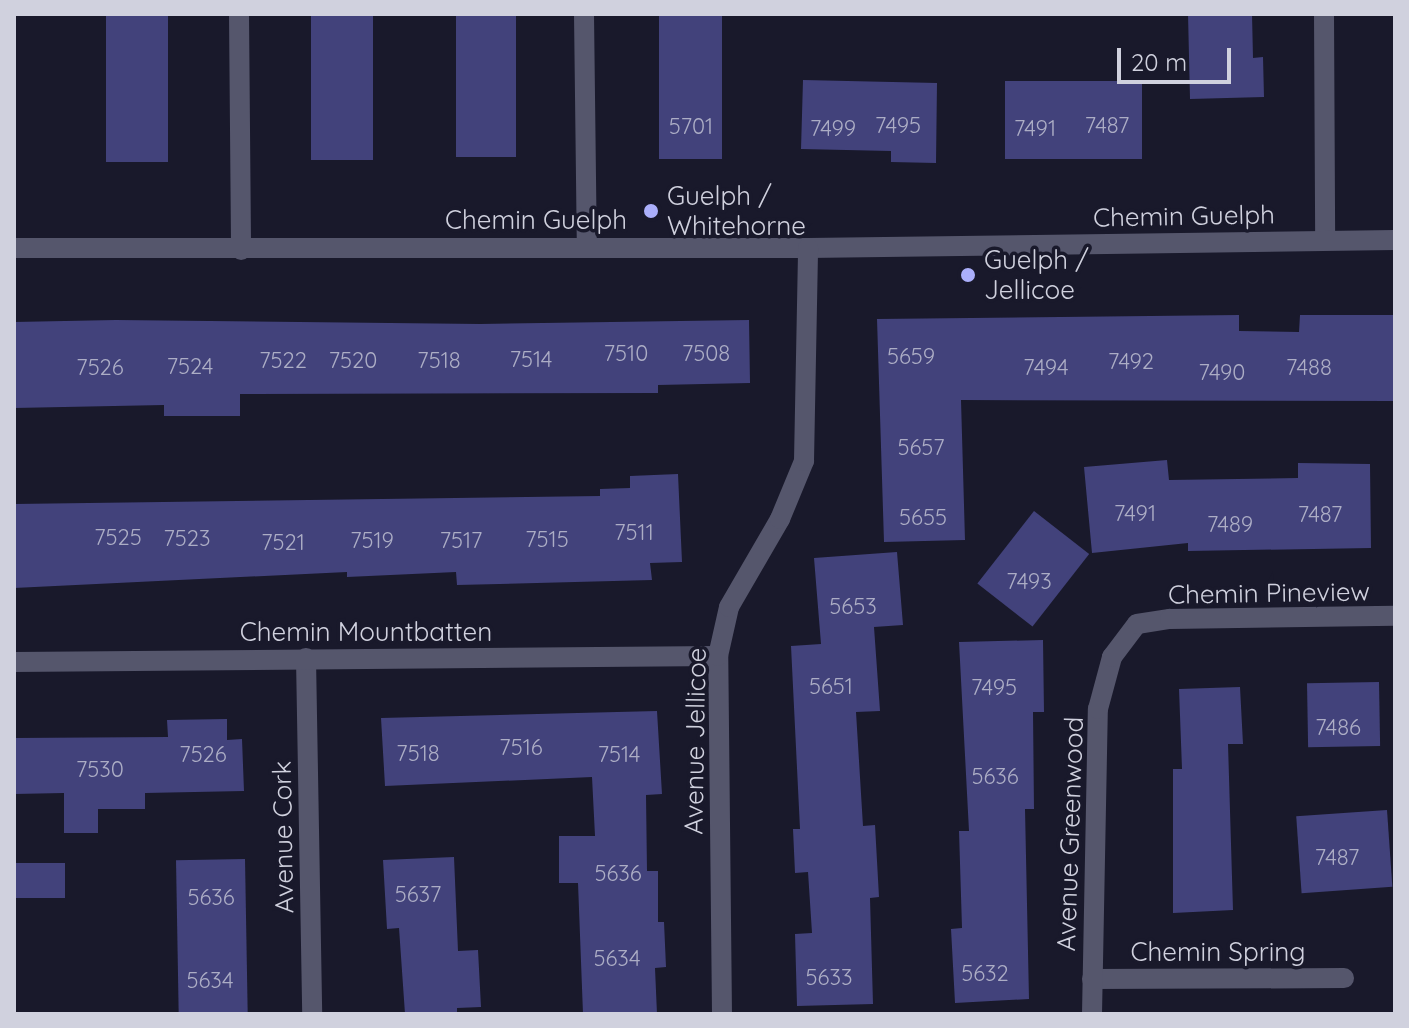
<!DOCTYPE html>
<style>
body{margin:0}
#map{position:relative;width:1409px;height:1028px;overflow:hidden;background:#19192b;font-family:Quicksand,sans-serif}
div>[style]{position:absolute}
[style*='--x']{left:calc(var(--x)*1px);top:calc(var(--y)*1px);width:calc(var(--w)*1px);rotate:calc(var(--a)*1deg)}
.building>*{inset:0;background:#42427b;transform-origin:0 0}
.minor>*{height:20px;margin:-10px;padding:0 10px;transform-origin:10px;border-radius:10px;background:#55566c}
.dots>*{width:22px;height:22px;translate:-50% -50%;box-sizing:border-box;border:4px solid #19192b;border-radius:50%}
span{translate:-50% -50%;white-space:nowrap;text-align:center;line-height:1.15;-webkit-text-stroke:7px #19192b;paint-order:stroke}
.number-label{font-size:22px;color:#acadc5}
.number-label span{-webkit-text-stroke-width:0}
.poi-label{font-size:26px;color:#d0d1de}
.left{translate:0 -50%;text-align:left}
.street-label{font-size:26px;color:#d0d1de}
.frame{position:absolute;inset:0;border:16px solid #d0d1de;pointer-events:none}
.scale{position:absolute;left:1117px;top:48px;width:114px;height:36px;box-sizing:border-box;border:4px solid #d0d1de;border-top:0;padding-left:10px;font-size:24px;line-height:28px;white-space:nowrap;color:#d0d1de;-webkit-text-stroke:6px #19192b;paint-order:stroke}
</style>
<div id="map">
<div class="building">
<div style="left:106px;top:14px;width:62px;height:148px"></div>
<div style="left:311px;top:14px;width:62px;height:146px"></div>
<div style="left:456px;top:14px;width:60px;height:143px"></div>
<div style="left:659px;top:14px;width:63px;height:145px"></div>
<div style="clip-path:polygon(1188px 14px,1252px 14px,1253px 58px,1263px 57px,1264px 97px,1190px 99px)"></div>
<div style="clip-path:polygon(803px 80px,937px 83px,936px 163px,891px 162px,891px 151px,801px 149px)"></div>
<div style="left:1005px;top:81px;width:137px;height:78px"></div>
<div style="clip-path:polygon(1239px 315px,1239px 331px,1299px 332px,1300px 315px,1395px 315px,1395px 401px,961px 400px,965px 540px,884px 542px,877px 319px)"></div>
<div style="clip-path:polygon(116px 320px,480px 324px,749px 320px,750px 383px,658px 385px,658px 393px,240px 394px,240px 416px,164px 416px,164px 405px,14px 408px,14px 322px)"></div>
<div style="clip-path:polygon(1167px 460px,1169px 480px,1298px 478px,1298px 463px,1370px 464px,1371px 548px,1188px 551px,1188px 543px,1092px 553px,1084px 467px)"></div>
<div style="clip-path:polygon(678px 474px,682px 562px,650px 563px,652px 580px,457px 585px,456px 572px,347px 577px,347px 572px,14px 588px,14px 504px,600px 496px,600px 489px,630px 488px,630px 476px)"></div>
<div style="left:1034px;top:511px;width:70px;height:92px;rotate:38deg"></div>
<div style="clip-path:polygon(897px 552px,903px 625px,874px 627px,880px 711px,856px 712px,863px 826px,875px 825px,879px 897px,870px 898px,873px 1004px,797px 1006px,795px 934px,812px 933px,808px 872px,795px 873px,793px 829px,800px 829px,791px 646px,821px 644px,814px 558px)"></div>
<div style="clip-path:polygon(1043px 640px,1044px 712px,1033px 712px,1034px 809px,1025px 809px,1029px 999px,955px 1003px,951px 929px,962px 928px,959px 831px,969px 831px,959px 642px)"></div>
<div style="left:1379px;top:682px;width:64px;height:72px;rotate:89deg"></div>
<div style="clip-path:polygon(1240px 687px,1243px 744px,1228px 744px,1233px 910px,1173px 913px,1173px 769px,1182px 769px,1179px 689px)"></div>
<div style="clip-path:polygon(657px 711px,662px 794px,646px 795px,647px 871px,658px 871px,658px 922px,664px 922px,666px 967px,655px 968px,657px 1014px,583px 1014px,578px 883px,559px 883px,559px 836px,595px 836px,592px 777px,385px 786px,381px 718px)"></div>
<div style="clip-path:polygon(227px 719px,227px 740px,242px 739px,244px 791px,145px 793px,145px 809px,98px 809px,98px 833px,64px 833px,64px 793px,14px 794px,14px 738px,168px 737px,167px 720px)"></div>
<div style="left:1387px;top:810px;width:77px;height:91px;rotate:86deg"></div>
<div style="clip-path:polygon(454px 857px,458px 951px,478px 950px,481px 1007px,457px 1008px,457px 1014px,405px 1014px,399px 928px,387px 929px,383px 860px)"></div>
<div style="left:245px;top:859px;width:155px;height:69px;rotate:89deg"></div>
<div style="left:65px;top:863px;width:35px;height:51px;rotate:90deg"></div>
</div>
<div class="minor">
<div style="--x:239;--y:14;--w:236;--a:89.5"></div>
<div style="--x:584;--y:14;--w:230;--a:89.3"></div>
<div style="--x:1324;--y:14;--w:226;--a:89.7"></div>
<div style="--x:14;--y:248;--w:794;--a:0"></div>
<div style="--x:808;--y:248;--w:587;--a:-0.78"></div>
<div style="--x:306;--y:658;--w:356;--a:89"></div>
<div style="--x:14;--y:662;--w:704;--a:-0.49"></div>
<div style="--x:1092;--y:979;--w:252;--a:-0.2"></div>
<div style="--x:722;--y:1014;--w:358;--a:-90.6"></div>
<div style="--x:718;--y:656;--w:50;--a:-77.3"></div>
<div style="--x:729;--y:607;--w:102;--a:-59.9"></div>
<div style="--x:780;--y:519;--w:63;--a:-67.5"></div>
<div style="--x:804;--y:461;--w:213;--a:-88.9"></div>
<div style="--x:1092;--y:1014;--w:305;--a:-88.9"></div>
<div style="--x:1098;--y:709;--w:54;--a:-74.9"></div>
<div style="--x:1112;--y:657;--w:41;--a:-52.9"></div>
<div style="--x:1137;--y:624;--w:33;--a:-9"></div>
<div style="--x:1170;--y:619;--w:225;--a:-0.8"></div>
</div>
<div class="dots">
<div style="left:651px;top:211px;background:#abaffb"></div>
<div style="left:968px;top:275px;background:#abaffb"></div>
</div>
<div class="number-label">
<span style="left:898px;top:126px">7495</span>
<span style="left:1107px;top:126px">7487</span>
<span style="left:691px;top:127px">5701</span>
<span style="left:833px;top:129px">7499</span>
<span style="left:1035px;top:129px">7491</span>
<span style="left:626px;top:354px">7510</span>
<span style="left:706px;top:354px">7508</span>
<span style="left:911px;top:357px">5659</span>
<span style="left:531px;top:360px">7514</span>
<span style="left:283px;top:361px">7522</span>
<span style="left:353px;top:361px">7520</span>
<span style="left:439px;top:361px">7518</span>
<span style="left:1131px;top:362px">7492</span>
<span style="left:190px;top:367px">7524</span>
<span style="left:100px;top:368px">7526</span>
<span style="left:1046px;top:368px">7494</span>
<span style="left:1309px;top:368px">7488</span>
<span style="left:1222px;top:373px">7490</span>
<span style="left:921px;top:448px">5657</span>
<span style="left:1135px;top:514px">7491</span>
<span style="left:1320px;top:515px">7487</span>
<span style="left:923px;top:518px">5655</span>
<span style="left:1230px;top:525px">7489</span>
<span style="left:634px;top:533px">7511</span>
<span style="left:118px;top:538px">7525</span>
<span style="left:187px;top:539px">7523</span>
<span style="left:547px;top:540px">7515</span>
<span style="left:372px;top:541px">7519</span>
<span style="left:461px;top:541px">7517</span>
<span style="left:283px;top:543px">7521</span>
<span style="left:1029px;top:582px">7493</span>
<span style="left:853px;top:607px">5653</span>
<span style="left:831px;top:687px">5651</span>
<span style="left:994px;top:688px">7495</span>
<span style="left:1338px;top:728px">7486</span>
<span style="left:521px;top:748px">7516</span>
<span style="left:418px;top:754px">7518</span>
<span style="left:203px;top:755px">7526</span>
<span style="left:619px;top:755px">7514</span>
<span style="left:100px;top:770px">7530</span>
<span style="left:995px;top:777px">5636</span>
<span style="left:1337px;top:858px">7487</span>
<span style="left:618px;top:874px">5636</span>
<span style="left:418px;top:895px">5637</span>
<span style="left:211px;top:898px">5636</span>
<span style="left:617px;top:959px">5634</span>
<span style="left:985px;top:974px">5632</span>
<span style="left:829px;top:978px">5633</span>
<span style="left:210px;top:981px">5634</span>
</div>
<div class="poi-label">
<span class="left" style="left:667px;top:211px">Guelph /<br>Whitehorne</span>
<span class="left" style="left:984px;top:275px">Guelph /<br>Jellicoe</span>
</div>
<div class="street-label">
<span style="left:1184px;top:216px;rotate:-1deg">Chemin Guelph</span>
<span style="left:536px;top:220px">Chemin Guelph</span>
<span style="left:1269px;top:593px;rotate:-1deg">Chemin Pineview</span>
<span style="left:366px;top:632px">Chemin Mountbatten</span>
<span style="left:695px;top:741px;rotate:-89deg">Avenue Jellicoe</span>
<span style="left:1070px;top:834px;rotate:-88deg">Avenue Greenwood</span>
<span style="left:283px;top:837px;rotate:-91deg">Avenue Cork</span>
<span style="left:1218px;top:952px">Chemin Spring</span>
</div>
<div class="frame"></div>
<div class="scale">20 m</div>
</div>
